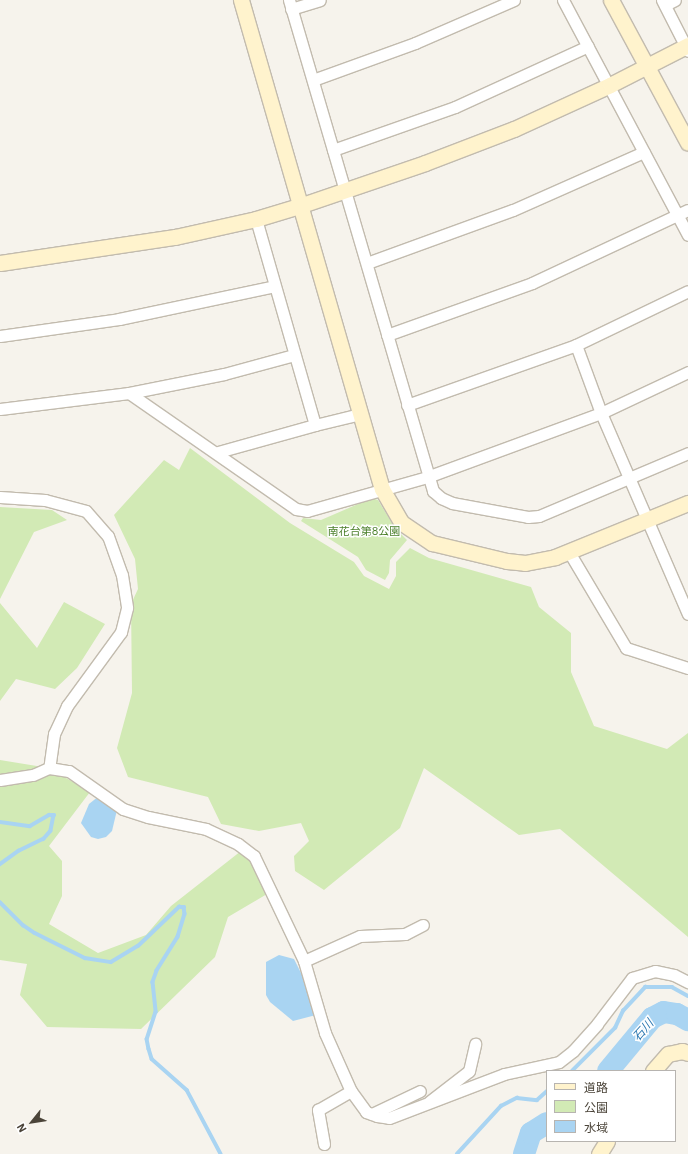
<!DOCTYPE html>
<meta charset="utf-8">
<style>
body{margin:0}
#map{position:relative;width:688px;height:1154px;overflow:hidden;background:#f6f3ec;font-family:"IBM Plex Sans","Noto Sans JP",sans-serif}
div>[style]{position:absolute}
[style*='--x']{left:calc(var(--x)*1px);top:calc(var(--y)*1px);width:calc(var(--w)*1px);rotate:calc(var(--a)*1deg)}
.green>*{inset:0;background:#d2eab5}
.water>*{inset:0;background:#a9d4f2}
.stream>*{height:3.5px;margin:-1.75px;padding:0 1.75px;transform-origin:1.75px;border-radius:1.75px;background:#a9d4f2}
.river>*{height:22px;margin:-11px;padding:0 11px;transform-origin:11px;border-radius:11px;background:#a9d4f2}
.roads{filter:drop-shadow(1px 0 #c2bbae) drop-shadow(-1px 0 #c2bbae) drop-shadow(0 1px #c2bbae) drop-shadow(0 -1px #c2bbae)}
.street>*{height:11px;margin:-5.5px;padding:0 5.5px;transform-origin:5.5px;border-radius:5.5px;background:#fff}
.secondary>*{height:15px;margin:-7.5px;padding:0 7.5px;transform-origin:7.5px;border-radius:7.5px;background:#fff3cd}
span{translate:-50% -50%;white-space:nowrap;text-align:center;line-height:1.15;-webkit-text-stroke:3px #fff;paint-order:stroke}
.park-label{font-size:11px;color:#4a7f2a}
.water-label{font-size:12px;color:#2e7ab2;font-style:italic}
.legend{position:absolute;left:546px;top:1070px;width:130px;height:72px;box-sizing:border-box;background:#fff;border:1px solid #b7b4b0;margin:0;padding:5px 7px;list-style:none;font-size:12px;color:#4b4439}
.legend li{display:flex;align-items:center;gap:8px;height:20px}
.legend b{width:20px;border:1px solid #b7b4b0}
.north{position:absolute;left:12px;top:1102px;width:40px;height:40px;-webkit-text-stroke:3px #fff;paint-order:stroke;rotate:240deg;font-size:11px;font-weight:700;line-height:16px;text-align:center;color:#4b4439}
.north::after{content:'';display:block;margin:auto;width:14px;height:18px;background:#4b4439;clip-path:polygon(50% 0,100% 100%,50% 72%,0 100%)}
</style>
<div id="map">
<div class="green">
<div style="clip-path:polygon(190px 448px,290px 523px,354px 562px,364px 576px,389px 589px,396px 576px,396px 562px,410px 548px,429px 558px,531px 587px,539px 607px,571px 633px,571px 672px,594px 726px,667px 749px,688px 733px,688px 937px,560px 829px,519px 835px,424px 768px,400px 828px,324px 890px,295px 871px,294px 856px,309px 841px,301px 823px,259px 831px,221px 824px,208px 797px,128px 777px,117px 748px,132px 693px,131px 604px,138px 589px,135px 559px,114px 515px,164px 460px,179px 470px)"></div>
<div style="clip-path:polygon(372px 498px,378px 500px,395px 528px,407px 540px,390px 560px,389px 573px,385px 580px,366px 570px,358px 557px,301px 521px,303px 518px,321px 520px)"></div>
<div style="clip-path:polygon(0 507px,52px 510px,67px 520px,34px 532px,0 599px)"></div>
<div style="clip-path:polygon(64px 602px,105px 624px,77px 668px,55px 689px,16px 679px,0 701px,0 603px,37px 648px)"></div>
<div style="clip-path:polygon(0 760px,49px 768px,90px 792px,49px 846px,62px 861px,62px 896px,49px 924px,98px 953px,146px 935px,171px 906px,241px 851px,252px 860px,267px 894px,228px 917px,215px 957px,141px 1029px,47px 1027px,20px 995px,27px 964px,0 960px)"></div>
</div>
<div class="water">
<div style="clip-path:polygon(99px 796px,117px 810px,112px 831px,106px 837px,98px 839px,91px 837px,81px 823px,89px 804px)"></div>
<div style="clip-path:polygon(279px 955px,294px 959px,307px 985px,316px 1015px,293px 1021px,270px 1002px,266px 995px,266px 962px)"></div>
</div>
<div class="stream">
<div style="--x:0;--y:822;--w:30;--a:8"></div>
<div style="--x:30;--y:826;--w:22;--a:-30"></div>
<div style="--x:49;--y:815;--w:5;--a:0"></div>
<div style="--x:54;--y:815;--w:16;--a:101"></div>
<div style="--x:51;--y:831;--w:11;--a:131"></div>
<div style="--x:44;--y:839;--w:28;--a:154"></div>
<div style="--x:19;--y:851;--w:24;--a:144"></div>
<div style="--x:0;--y:902;--w:33;--a:45"></div>
<div style="--x:23;--y:925;--w:14;--a:34"></div>
<div style="--x:35;--y:933;--w:56;--a:26.6"></div>
<div style="--x:85;--y:958;--w:26;--a:9"></div>
<div style="--x:111;--y:962;--w:31;--a:-31"></div>
<div style="--x:138;--y:946;--w:57;--a:-43.6"></div>
<div style="--x:179;--y:907;--w:5;--a:0"></div>
<div style="--x:184;--y:907;--w:7;--a:82"></div>
<div style="--x:185;--y:914;--w:24;--a:107"></div>
<div style="--x:178;--y:937;--w:40;--a:122"></div>
<div style="--x:157;--y:971;--w:12;--a:110"></div>
<div style="--x:153;--y:982;--w:30;--a:84"></div>
<div style="--x:156;--y:1012;--w:28;--a:108"></div>
<div style="--x:147;--y:1039;--w:10;--a:79"></div>
<div style="--x:149;--y:1049;--w:10;--a:73"></div>
<div style="--x:152;--y:1059;--w:47;--a:41.5"></div>
<div style="--x:187;--y:1090;--w:72;--a:62"></div>
<div style="--x:572;--y:1071;--w:61;--a:-45"></div>
<div style="--x:615;--y:1028;--w:19;--a:-65"></div>
<div style="--x:623;--y:1011;--w:33;--a:-47"></div>
<div style="--x:645;--y:987;--w:27;--a:0"></div>
<div style="--x:672;--y:987;--w:18;--a:29"></div>
<div style="--x:457;--y:1154;--w:65;--a:-47.5"></div>
<div style="--x:501;--y:1106;--w:18;--a:-27"></div>
<div style="--x:517;--y:1098;--w:20;--a:6"></div>
<div style="--x:537;--y:1100;--w:13;--a:-42"></div>
</div>
<div class="river">
<div style="--x:608;--y:1071;--w:69;--a:-50.3"></div>
<div style="--x:652;--y:1018;--w:13;--a:-27"></div>
<div style="--x:664;--y:1012;--w:13;--a:9"></div>
<div style="--x:677;--y:1014;--w:13;--a:29"></div>
<div style="--x:524;--y:1154;--w:22;--a:-72"></div>
<div style="--x:531;--y:1133;--w:19;--a:-32"></div>
</div>
<div class="roads">
<div class="street">
<div style="--x:289;--y:0;--w:512;--a:73.65"></div>
<div style="--x:433;--y:491;--w:11;--a:41"></div>
<div style="--x:441;--y:498;--w:12;--a:24"></div>
<div style="--x:452;--y:503;--w:77;--a:10.4"></div>
<div style="--x:528;--y:517;--w:11;--a:-5"></div>
<div style="--x:539;--y:516;--w:162;--a:-22.9"></div>
<div style="--x:563;--y:0;--w:266;--a:62"></div>
<div style="--x:662;--y:0;--w:57;--a:63"></div>
<div style="--x:665;--y:5;--w:11;--a:-27"></div>
<div style="--x:291;--y:9;--w:30;--a:-17"></div>
<div style="--x:313;--y:80;--w:109;--a:-19.9"></div>
<div style="--x:415;--y:43;--w:108;--a:-23.5"></div>
<div style="--x:333;--y:150;--w:129;--a:-19.4"></div>
<div style="--x:455;--y:107;--w:146;--a:-24.6"></div>
<div style="--x:367;--y:263;--w:155;--a:-20"></div>
<div style="--x:513;--y:210;--w:143;--a:-23.9"></div>
<div style="--x:387;--y:335;--w:154;--a:-19.7"></div>
<div style="--x:532;--y:283;--w:172;--a:-25.1"></div>
<div style="--x:0;--y:336;--w:120;--a:-8.1"></div>
<div style="--x:119;--y:319;--w:159;--a:-11.9"></div>
<div style="--x:576;--y:345;--w:72;--a:69.8"></div>
<div style="--x:601;--y:413;--w:219;--a:66.6"></div>
<div style="--x:129;--y:393;--w:203;--a:34.8"></div>
<div style="--x:296;--y:509;--w:11;--a:10"></div>
<div style="--x:307;--y:511;--w:125;--a:-15.8"></div>
<div style="--x:427;--y:477;--w:185;--a:-20.2"></div>
<div style="--x:601;--y:413;--w:96;--a:-25.2"></div>
<div style="--x:407;--y:405;--w:179;--a:-19.5"></div>
<div style="--x:576;--y:345;--w:124;--a:-25.7"></div>
<div style="--x:0;--y:409;--w:130;--a:-7.1"></div>
<div style="--x:129;--y:393;--w:97;--a:-11.3"></div>
<div style="--x:224;--y:374;--w:73;--a:-15.2"></div>
<div style="--x:315;--y:425;--w:46;--a:-13.7"></div>
<div style="--x:218;--y:452;--w:101;--a:-15.6"></div>
<div style="--x:315;--y:425;--w:214;--a:-106"></div>
<div style="--x:0;--y:497;--w:45;--a:3.8"></div>
<div style="--x:45;--y:500;--w:42;--a:15"></div>
<div style="--x:86;--y:511;--w:33;--a:49"></div>
<div style="--x:108;--y:536;--w:41;--a:70.3"></div>
<div style="--x:122;--y:575;--w:33;--a:81"></div>
<div style="--x:127;--y:608;--w:25;--a:104"></div>
<div style="--x:121;--y:632;--w:92;--a:126.1"></div>
<div style="--x:67;--y:706;--w:31;--a:115"></div>
<div style="--x:54;--y:734;--w:34;--a:98"></div>
<div style="--x:569;--y:552;--w:112;--a:59.3"></div>
<div style="--x:626;--y:648;--w:65;--a:17.9"></div>
<div style="--x:0;--y:780;--w:33;--a:-9"></div>
<div style="--x:33;--y:775;--w:17;--a:-24"></div>
<div style="--x:49;--y:768;--w:20;--a:9"></div>
<div style="--x:69;--y:771;--w:66;--a:35.1"></div>
<div style="--x:123;--y:809;--w:26;--a:18"></div>
<div style="--x:148;--y:817;--w:59;--a:11.7"></div>
<div style="--x:206;--y:829;--w:35;--a:25"></div>
<div style="--x:238;--y:844;--w:20;--a:37"></div>
<div style="--x:254;--y:856;--w:116;--a:64.5"></div>
<div style="--x:304;--y:961;--w:75;--a:73.7"></div>
<div style="--x:325;--y:1033;--w:64;--a:65.9"></div>
<div style="--x:351;--y:1091;--w:26;--a:54"></div>
<div style="--x:366;--y:1112;--w:12;--a:20"></div>
<div style="--x:377;--y:1116;--w:12;--a:9"></div>
<div style="--x:389;--y:1118;--w:123;--a:-20.9"></div>
<div style="--x:504;--y:1074;--w:56;--a:-12.3"></div>
<div style="--x:559;--y:1062;--w:18;--a:-38"></div>
<div style="--x:573;--y:1051;--w:36;--a:-48"></div>
<div style="--x:597;--y:1024;--w:58;--a:-52.7"></div>
<div style="--x:632;--y:978;--w:24;--a:-17"></div>
<div style="--x:655;--y:971;--w:19;--a:12"></div>
<div style="--x:674;--y:975;--w:16;--a:27"></div>
<div style="--x:304;--y:961;--w:61;--a:-24.1"></div>
<div style="--x:360;--y:936;--w:45;--a:-2.5"></div>
<div style="--x:405;--y:934;--w:20;--a:-27"></div>
<div style="--x:430;--y:1101;--w:49;--a:-37.6"></div>
<div style="--x:469;--y:1071;--w:28;--a:-77"></div>
<div style="--x:372;--y:1114;--w:53;--a:-25.6"></div>
<div style="--x:324;--y:1144;--w:35;--a:-100"></div>
<div style="--x:318;--y:1110;--w:38;--a:-30"></div>
</div>
<div class="secondary">
<div style="--x:241;--y:0;--w:509;--a:73.92"></div>
<div style="--x:382;--y:489;--w:39;--a:60"></div>
<div style="--x:402;--y:523;--w:36;--a:34"></div>
<div style="--x:432;--y:543;--w:77;--a:13.5"></div>
<div style="--x:507;--y:561;--w:18;--a:6"></div>
<div style="--x:525;--y:563;--w:31;--a:-11"></div>
<div style="--x:555;--y:557;--w:144;--a:-22.1"></div>
<div style="--x:611;--y:0;--w:162;--a:61.7"></div>
<div style="--x:0;--y:263;--w:177;--a:-8.5"></div>
<div style="--x:175;--y:237;--w:83;--a:-12.5"></div>
<div style="--x:256;--y:219;--w:45;--a:-16.8"></div>
<div style="--x:299;--y:206;--w:133;--a:-18.8"></div>
<div style="--x:425;--y:163;--w:95;--a:-20.9"></div>
<div style="--x:514;--y:129;--w:106;--a:-24.6"></div>
<div style="--x:610;--y:85;--w:88;--a:-27.1"></div>
<div style="--x:653;--y:1071;--w:23;--a:-49"></div>
<div style="--x:668;--y:1054;--w:14;--a:-12"></div>
<div style="--x:682;--y:1051;--w:6;--a:18"></div>
<div style="--x:599;--y:1154;--w:15;--a:-58"></div>
</div>
</div>
<div class="park-label">
<span style="left:364px;top:531px">南花台第8公園</span>
</div>
<div class="water-label">
<span style="left:643px;top:1030px;rotate:-48deg">石川</span>
</div>
<ul class="legend">
<li><b style="height:5px;background:#fff3cd"></b>道路</li>
<li><b style="height:11px;background:#d2eab5"></b>公園</li>
<li><b style="height:11px;background:#a9d4f2"></b>水域</li>
</ul>
<div class="north">N</div>
</div>
